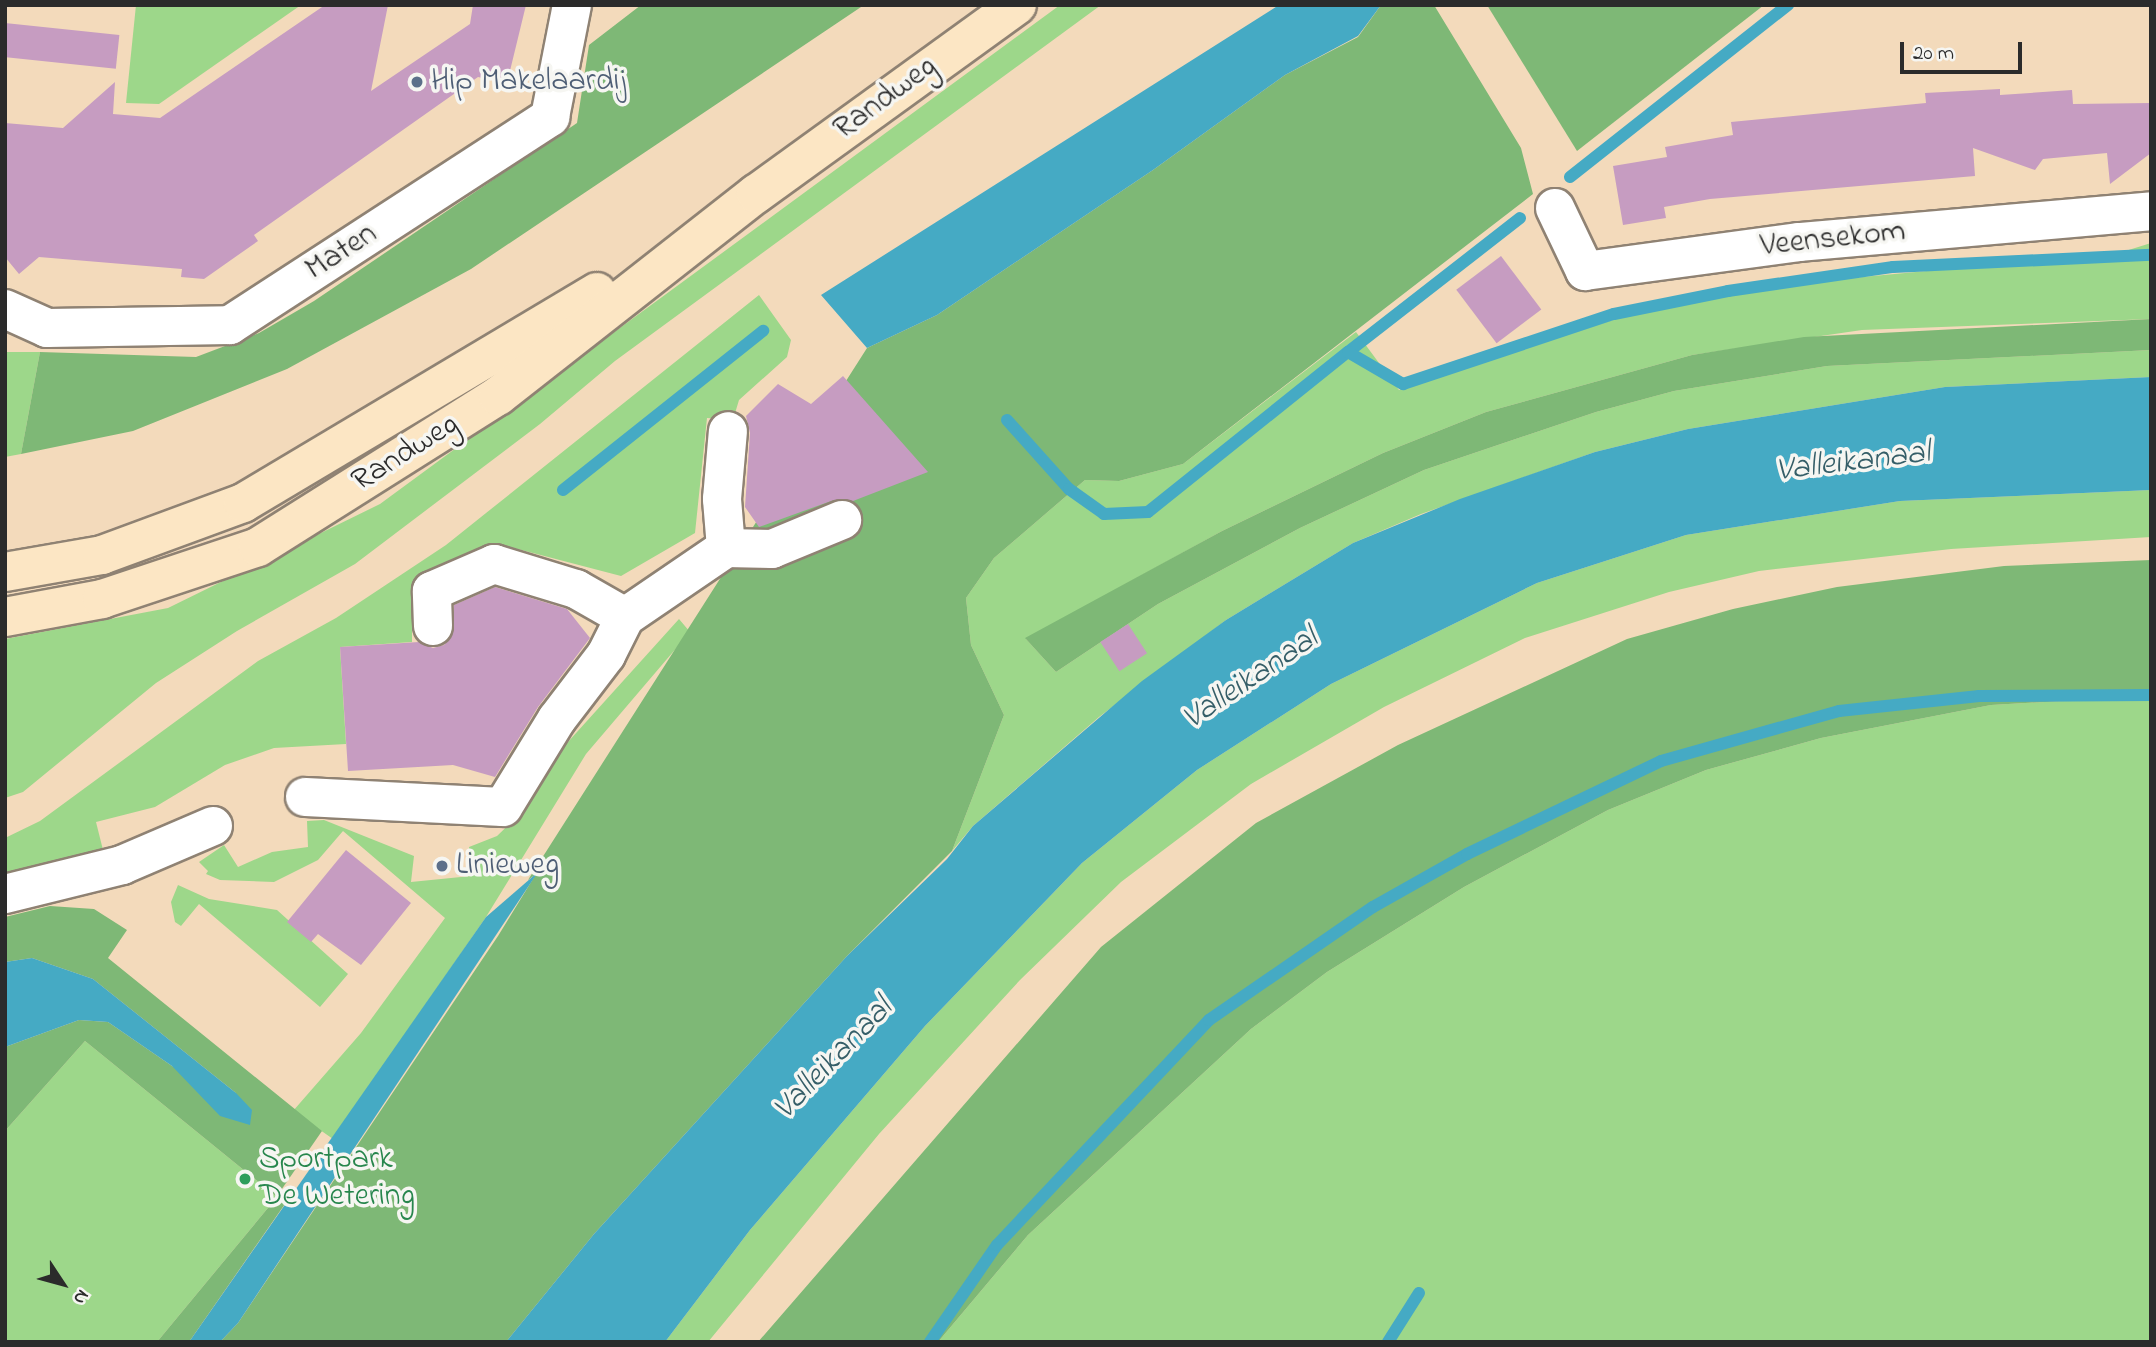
<!DOCTYPE html>
<style>
body{margin:0}
#map{position:relative;width:2156px;height:1347px;overflow:hidden;background:#f3dabb;font-family:"Indie Flower",sans-serif}
div>[style]{position:absolute}
[style*='--x']{left:calc(var(--x)*1px);top:calc(var(--y)*1px);width:calc(var(--w)*1px);rotate:calc(var(--a)*1deg)}
.green>*{inset:0;background:#9dd78a}
.forest>*{inset:0;background:#7eb876}
.water>*{inset:0;background:#45aac4}
.stream>*{height:12px;margin:-6px;padding:0 6px;transform-origin:6px;border-radius:6px;background:#45aac4}
.building>*{inset:0;background:#c69cc1;transform-origin:0 0}
.roads{filter:drop-shadow(2px 0 #8f8273) drop-shadow(-2px 0 #8f8273) drop-shadow(0 2px #8f8273) drop-shadow(0 -2px #8f8273)}
.minor>*{height:38px;margin:-19px;padding:0 19px;transform-origin:19px;border-radius:19px;background:#fff}
.secondary>*{height:38px;margin:-19px;padding:0 19px;transform-origin:19px;border-radius:19px;background:#fce6c4}
.dots>*{width:19px;height:19px;translate:-50% -50%;box-sizing:border-box;border:4px solid #f6f6f2;border-radius:50%}
span{translate:-50% -50%;white-space:nowrap;text-align:center;line-height:1.15;-webkit-text-stroke:7px #f6f6f2;paint-order:stroke}
.service-label{font-size:32px;color:#4e5e75}
.left{translate:0 -50%;text-align:left}
.street-label{font-size:32px;color:#2b2b2b}
.leisure-label{font-size:32px;color:#27864d}
.water-label{font-size:33px;color:#355e68;font-style:italic}
.frame{position:absolute;inset:0;border:7px solid #2b2b2b;pointer-events:none}
.north{position:absolute;left:28px;top:1249px;width:70px;height:70px;-webkit-text-stroke:5px #f6f6f2;paint-order:stroke;rotate:126deg;font-size:19px;font-weight:700;line-height:28px;text-align:center;color:#2b2b2b}
.north::after{content:'';display:block;margin:auto;width:24px;height:32px;background:#2b2b2b;clip-path:polygon(50% 0,100% 100%,50% 72%,0 100%)}
.scale{position:absolute;left:1900px;top:42px;width:122px;height:32px;box-sizing:border-box;border:4px solid #2b2b2b;border-top:0;padding-left:9px;font-size:21px;line-height:24px;white-space:nowrap;color:#2b2b2b;-webkit-text-stroke:5px #f6f6f2;paint-order:stroke}
</style>
<div id="map">
<div class="green">
<div style="clip-path:polygon(136px 5px,301px 5px,159px 104px,126px 103px)"></div>
<div style="clip-path:polygon(1060px 5px,1101px 5px,615px 361px,540px 424px,355px 564px,237px 631px,156px 683px,23px 792px,5px 798px,5px 639px,168px 608px,380px 504px)"></div>
<div style="clip-path:polygon(2151px 243px,2151px 319px,1862px 330px,1692px 355px,1486px 412px,1383px 453px,1222px 531px,1026px 639px,1056px 672px,1158px 604px,1300px 528px,1424px 470px,1596px 412px,1674px 391px,1827px 366px,2151px 350px,2151px 377px,1945px 387px,1688px 429px,1595px 452px,1421px 514px,1353px 543px,1226px 620px,1099px 717px,973px 826px,952px 851px,1004px 715px,971px 645px,966px 598px,994px 558px,1085px 480px,1119px 481px,1183px 464px,1356px 332px,1399px 390px,1570px 332px,1673px 303px,1798px 283px,2119px 253px)"></div>
<div style="clip-path:polygon(759px 295px,791px 340px,787px 357px,739px 400px,733px 420px,707px 418px,695px 533px,621px 576px,498px 544px,412px 583px,412px 642px,340px 647px,346px 744px,274px 748px,225px 765px,155px 807px,96px 822px,103px 850px,5px 879px,5px 838px,40px 821px,258px 661px,336px 618px,446px 545px)"></div>
<div style="clip-path:polygon(5px 352px,40px 352px,21px 454px,5px 457px)"></div>
<div style="clip-path:polygon(2151px 490px,2151px 537px,1951px 549px,1759px 571px,1669px 592px,1525px 638px,1384px 707px,1251px 784px,1121px 882px,1020px 980px,879px 1134px,708px 1342px,665px 1342px,750px 1230px,925px 1026px,1082px 863px,1197px 770px,1331px 684px,1537px 583px,1686px 535px,1900px 501px)"></div>
<div style="clip-path:polygon(679px 619px,690px 632px,586px 754px,486px 917px,333px 1139px,293px 1111px,361px 1033px,445px 918px,343px 831px,318px 860px,274px 882px,220px 880px,206px 874px,208px 871px,199px 862px,224px 845px,238px 867px,272px 852px,308px 847px,307px 821px,324px 820px,414px 856px,411px 882px,471px 876px,469px 847px,497px 836px,523px 811px,549px 763px)"></div>
<div style="clip-path:polygon(2151px 696px,2151px 1342px,938px 1342px,1028px 1235px,1251px 1029px,1327px 972px,1464px 887px,1608px 810px,1706px 770px,1821px 738px,1991px 705px)"></div>
<div style="clip-path:polygon(178px 885px,209px 899px,277px 910px,348px 974px,320px 1007px,199px 904px,181px 926px,175px 922px,171px 902px)"></div>
<div style="clip-path:polygon(85px 1041px,277px 1197px,157px 1342px,5px 1342px,5px 1131px)"></div>
</div>
<div class="forest">
<div style="clip-path:polygon(641px 5px,864px 5px,471px 269px,287px 369px,133px 431px,21px 454px,40px 352px,196px 357px,259px 333px,314px 301px,577px 123px,589px 45px)"></div>
<div style="clip-path:polygon(1381px 5px,1434px 5px,1521px 148px,1533px 194px,1183px 464px,1119px 481px,1085px 480px,994px 558px,966px 598px,971px 645px,1004px 715px,952px 851px,847px 956px,594px 1234px,506px 1342px,220px 1342px,238px 1323px,498px 936px,536px 874px,528px 880px,867px 348px,937px 315px,1153px 170px,1285px 75px,1358px 37px)"></div>
<div style="clip-path:polygon(1487px 5px,1764px 5px,1577px 151px)"></div>
<div style="clip-path:polygon(2151px 319px,2151px 350px,1827px 366px,1674px 391px,1596px 412px,1424px 470px,1300px 528px,1158px 604px,1056px 672px,1025px 638px,1222px 531px,1383px 453px,1486px 412px,1692px 355px,1804px 337px)"></div>
<div style="clip-path:polygon(2151px 560px,2151px 696px,1991px 705px,1821px 738px,1706px 770px,1608px 810px,1464px 887px,1327px 972px,1251px 1029px,1028px 1235px,938px 1342px,758px 1342px,1101px 947px,1256px 823px,1398px 745px,1627px 639px,1733px 609px,1837px 587px,2004px 566px)"></div>
<div style="clip-path:polygon(50px 906px,94px 909px,127px 930px,108px 958px,322px 1131px,277px 1196px,287px 1201px,189px 1342px,157px 1342px,277px 1197px,85px 1041px,5px 1131px,5px 1047px,79px 1020px,108px 1022px,172px 1066px,236px 1093px,93px 979px,32px 958px,5px 962px,5px 917px)"></div>
</div>
<div class="water">
<div style="clip-path:polygon(1279px 5px,1381px 5px,1358px 36px,1285px 75px,1153px 170px,937px 315px,867px 348px,821px 295px)"></div>
<div style="clip-path:polygon(2151px 377px,2151px 490px,1900px 501px,1686px 535px,1537px 583px,1331px 684px,1197px 770px,1082px 863px,925px 1026px,750px 1230px,665px 1342px,506px 1342px,594px 1234px,847px 956px,947px 859px,973px 826px,1142px 681px,1226px 620px,1353px 543px,1460px 499px,1595px 452px,1688px 429px,1945px 387px)"></div>
<div style="clip-path:polygon(538px 872px,238px 1323px,220px 1342px,189px 1342px,486px 917px)"></div>
<div style="clip-path:polygon(32px 958px,93px 979px,236px 1093px,252px 1110px,250px 1125px,220px 1116px,172px 1066px,108px 1022px,79px 1020px,5px 1047px,5px 962px)"></div>
</div>
<div class="stream">
<div style="--x:1570;--y:177;--w:278;--a:-38.3"></div>
<div style="--x:1348;--y:352;--w:218;--a:-37.9"></div>
<div style="--x:1007;--y:420;--w:93;--a:48.1"></div>
<div style="--x:1069;--y:489;--w:43;--a:35.5"></div>
<div style="--x:1104;--y:514;--w:44;--a:-2.6"></div>
<div style="--x:1148;--y:512;--w:256;--a:-38.7"></div>
<div style="--x:1348;--y:352;--w:64;--a:30.2"></div>
<div style="--x:1403;--y:384;--w:222;--a:-18.4"></div>
<div style="--x:1614;--y:314;--w:116;--a:-11.4"></div>
<div style="--x:1728;--y:291;--w:167;--a:-8.3"></div>
<div style="--x:1893;--y:267;--w:258;--a:-2.7"></div>
<div style="--x:563;--y:490;--w:256;--a:-38.5"></div>
<div style="--x:930;--y:1342;--w:118;--a:-55.4"></div>
<div style="--x:997;--y:1245;--w:309;--a:-46.7"></div>
<div style="--x:1209;--y:1020;--w:199;--a:-34.6"></div>
<div style="--x:1373;--y:907;--w:108;--a:-29.4"></div>
<div style="--x:1467;--y:854;--w:215;--a:-25.6"></div>
<div style="--x:1661;--y:761;--w:185;--a:-15.7"></div>
<div style="--x:1839;--y:711;--w:141;--a:-6.1"></div>
<div style="--x:1979;--y:696;--w:172;--a:-0.3"></div>
<div style="--x:1388;--y:1342;--w:58;--a:-57.7"></div>
</div>
<div class="building">
<div style="clip-path:polygon(325px 5px,388px 5px,371px 91px,470px 24px,473px 5px,526px 5px,507px 83px,478px 77px,254px 235px,258px 241px,204px 279px,181px 277px,182px 269px,39px 257px,19px 274px,5px 257px,5px 123px,63px 128px,115px 82px,113px 114px,160px 118px)"></div>
<div style="left:5px;top:23px;width:115px;height:34px;rotate:6deg"></div>
<div style="clip-path:polygon(2000px 89px,2000px 95px,2072px 90px,2073px 104px,2151px 103px,2151px 153px,2110px 184px,2107px 153px,2043px 159px,2035px 170px,1973px 148px,1975px 176px,1710px 199px,1664px 207px,1666px 218px,1623px 225px,1613px 166px,1667px 157px,1665px 147px,1733px 135px,1731px 122px,1926px 103px,1925px 93px)"></div>
<div style="left:1501px;top:256px;width:67px;height:56px;rotate:53deg"></div>
<div style="clip-path:polygon(843px 376px,928px 472px,853px 501px,834px 500px,759px 527px,745px 507px,750px 433px,746px 416px,778px 384px,811px 404px)"></div>
<div style="clip-path:polygon(495px 587px,567px 609px,590px 638px,538px 707px,495px 777px,453px 765px,348px 771px,340px 647px,419px 642px,433px 648px,444px 645px,452px 636px,454px 605px)"></div>
<div style="left:1128px;top:624px;width:35px;height:33px;rotate:57deg"></div>
<div style="clip-path:polygon(346px 850px,411px 903px,361px 965px,318px 934px,311px 942px,287px 922px)"></div>
</div>
<div class="roads">
<div class="minor">
<div style="--x:1555;--y:208;--w:70;--a:64.5"></div>
<div style="--x:1585;--y:271;--w:217;--a:-7.7"></div>
<div style="--x:1800;--y:242;--w:352;--a:-5"></div>
<div style="--x:5;--y:309;--w:46;--a:24.3"></div>
<div style="--x:47;--y:328;--w:183;--a:-0.9"></div>
<div style="--x:230;--y:325;--w:382;--a:-33"></div>
<div style="--x:550;--y:117;--w:114;--a:-78.9"></div>
<div style="--x:726;--y:548;--w:46;--a:1.2"></div>
<div style="--x:772;--y:549;--w:76;--a:-22.5"></div>
<div style="--x:433;--y:626;--w:35;--a:-92"></div>
<div style="--x:432;--y:591;--w:68;--a:-23.5"></div>
<div style="--x:494;--y:564;--w:86;--a:17"></div>
<div style="--x:576;--y:589;--w:56;--a:29.7"></div>
<div style="--x:305;--y:797;--w:198;--a:2.9"></div>
<div style="--x:503;--y:807;--w:103;--a:-58.5"></div>
<div style="--x:557;--y:719;--w:81;--a:-52.6"></div>
<div style="--x:606;--y:655;--w:42;--a:-63.4"></div>
<div style="--x:625;--y:617;--w:122;--a:-34.3"></div>
<div style="--x:726;--y:548;--w:49;--a:-94.7"></div>
<div style="--x:722;--y:499;--w:68;--a:-85"></div>
<div style="--x:5;--y:894;--w:121;--a:-13.9"></div>
<div style="--x:122;--y:865;--w:99;--a:-23.2"></div>
</div>
<div class="secondary">
<div style="--x:5;--y:572;--w:98;--a:-9.9"></div>
<div style="--x:102;--y:555;--w:150;--a:-20.2"></div>
<div style="--x:243;--y:503;--w:412;--a:-30.8"></div>
<div style="--x:5;--y:617;--w:99;--a:-10.5"></div>
<div style="--x:102;--y:599;--w:164;--a:-18.4"></div>
<div style="--x:258;--y:547;--w:284;--a:-32.2"></div>
<div style="--x:498;--y:396;--w:328;--a:-38.1"></div>
<div style="--x:756;--y:194;--w:322;--a:-35.9"></div>
</div>
</div>
<div class="dots">
<div style="left:417px;top:82px;background:#5c6f8a"></div>
<div style="left:442px;top:866px;background:#5c6f8a"></div>
<div style="left:245px;top:1179px;background:#2e9e5b"></div>
</div>
<div class="service-label">
<span class="left" style="left:431px;top:82px">Hip Makelaardij</span>
<span class="left" style="left:456px;top:866px">Linieweg</span>
</div>
<div class="street-label">
<span style="left:886px;top:99px;rotate:-36deg">Randweg</span>
<span style="left:1833px;top:240px;rotate:-6deg">Veensekom</span>
<span style="left:342px;top:253px;rotate:-33deg">Maten</span>
<span style="left:406px;top:454px;rotate:-32deg">Randweg</span>
</div>
<div class="leisure-label">
<span class="left" style="left:259px;top:1179px">Sportpark<br>De Wetering</span>
</div>
<div class="water-label">
<span style="left:1853px;top:463px;rotate:-7deg">Valleikanaal</span>
<span style="left:1251px;top:680px;rotate:-34deg">Valleikanaal</span>
<span style="left:834px;top:1060px;rotate:-46deg">Valleikanaal</span>
</div>
<div class="frame"></div>
<div class="north">N</div>
<div class="scale">20 m</div>
</div>
